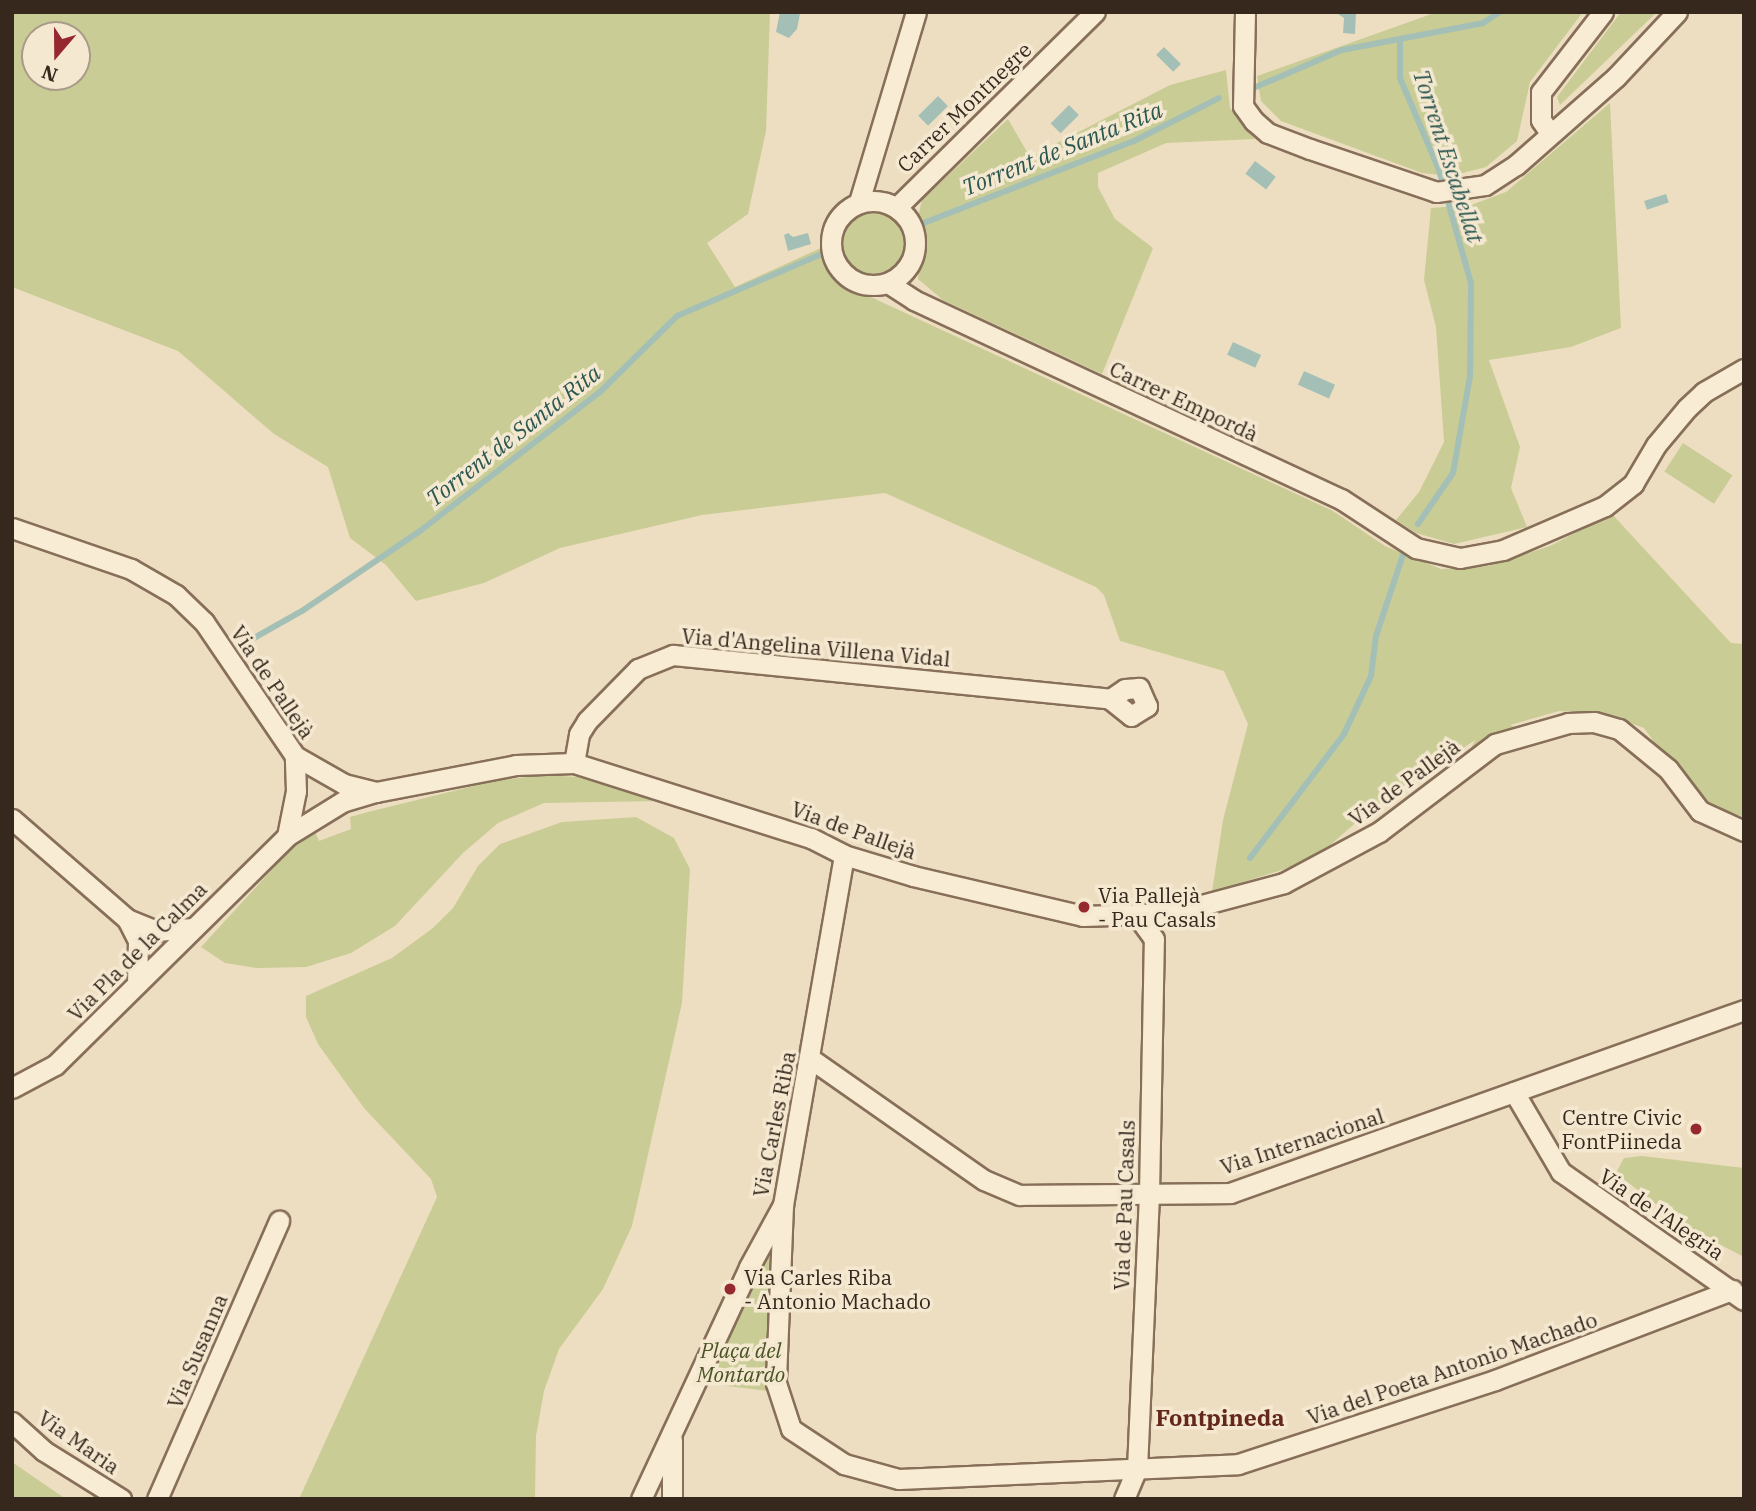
<!DOCTYPE html>
<meta charset="utf-8">
<style>
body{margin:0}
#map{position:relative;width:1756px;height:1511px;overflow:hidden;background:#eedec1;font-family:"IBM Plex Serif",serif}
div>[style]{position:absolute}
[style*='--x']{left:calc(var(--x)*1px);top:calc(var(--y)*1px);width:calc(var(--w)*1px);rotate:calc(var(--a)*1deg)}
.green>*{inset:0;background:#c9cc95;transform-origin:0 0}
.round{border-radius:50%}
.water>*{inset:0;background:#a4c0b6;transform-origin:0 0}
.stream>*{height:6px;margin:-3px;padding:0 3px;transform-origin:3px;border-radius:3px;background:#a4c0b6}
.roads{filter:drop-shadow(2px 0 #876f59) drop-shadow(-2px 0 #876f59) drop-shadow(0 2px #876f59) drop-shadow(0 -2px #876f59)}
.street>*{height:19px;margin:-9.5px;padding:0 9.5px;transform-origin:9.5px;border-radius:9.5px;background:#f9ecd4}
.street>.ring{margin:-9.5px;padding:0;box-sizing:content-box;background:none;border:19px solid #f9ecd4;border-radius:50%}
.dots>*{width:19px;height:19px;translate:-50% -50%;box-sizing:border-box;border:4px solid #f5e8d1;border-radius:50%}
span{translate:-50% -50%;white-space:nowrap;text-align:center;line-height:1.15;-webkit-text-stroke:7px #f5e8d1;paint-order:stroke}
.street-label{font-size:21px;color:#37281d}
.poi-label{font-size:21px;color:#37281d}
.left{translate:0 -50%;text-align:left}
.right{translate:-100% -50%;text-align:right}
.park-label{font-size:21px;color:#4a5324;font-style:italic}
.water-label{font-size:23px;color:#2c5751;font-style:italic}
.neighbourhood-label{font-size:23px;color:#64271c;font-weight:700}
.frame{position:absolute;inset:0;border:14px solid #37281d;pointer-events:none}
.north{position:absolute;left:21px;top:21px;width:70px;height:70px;box-sizing:border-box;background:#f5e8d1;border:2px solid #a99b89;border-radius:50%;rotate:200deg;font-size:19px;font-weight:700;line-height:28px;text-align:center;color:#37281d}
.north::after{content:'';display:block;margin:auto;width:24px;height:32px;background:#962930;clip-path:polygon(50% 0,100% 100%,50% 72%,0 100%)}
</style>
<div id="map">
<div class="green">
<div style="clip-path:polygon(evenodd,12px 12px,770px 12px,766px 131px,748px 214px,707px 243px,735px 287px,823px 247px,827px 266px,847px 286px,1333px 511px,1385px 546px,1441px 569px,1488px 566px,1550px 546px,1612px 514px,1731px 643px,1744px 644px,1744px 817px,1696px 800px,1644px 728px,1606px 714px,1559px 711px,1510px 725px,1518px 728px,1466px 759px,1475px 740px,1367px 813px,1329px 846px,1291px 867px,1212px 892px,1223px 820px,1248px 724px,1224px 671px,1120px 641px,1104px 595px,1096px 587px,885px 493px,702px 515px,560px 548px,484px 583px,416px 601px,386px 565px,350px 538px,328px 467px,274px 434px,178px 351px,12px 287px,12px 12px,35px 35px,77px 35px,77px 77px,35px 77px,35px 35px)"></div>
<div style="clip-path:polygon(1437px 12px,1583px 12px,1530px 82px,1517px 141px,1486px 167px,1451px 176px,1422px 173px,1281px 121px,1261px 101px,1257px 76px)"></div>
<div style="clip-path:polygon(1621px 12px,1657px 12px,1560px 105px,1557px 97px)"></div>
<div style="clip-path:polygon(1226px 70px,1230px 108px,1255px 139px,1166px 143px,1098px 173px,1098px 187px,1115px 219px,1153px 248px,1102px 374px,943px 300px,918px 279px,922px 244px,918px 217px,922px 200px,1008px 119px,1030px 157px,1170px 85px)"></div>
<div style="clip-path:polygon(1610px 103px,1621px 328px,1571px 347px,1489px 360px,1520px 447px,1511px 488px,1527px 527px,1454px 544px,1416px 533px,1396px 520px,1419px 492px,1444px 442px,1436px 327px,1424px 280px,1431px 208px,1471px 205px,1506px 192px)"></div>
<div class="round" style="left:838px;top:208px;width:68px;height:68px"></div>
<div style="left:1683px;top:443px;width:59px;height:34px;rotate:33deg"></div>
<div style="clip-path:polygon(541px 775px,578px 777px,659px 801px,544px 803px,498px 823px,463px 853px,395px 926px,351px 953px,306px 967px,256px 968px,225px 963px,201px 947px,289px 851px,315px 832px,319px 841px,351px 829px,350px 817px,368px 812px,494px 781px)"></div>
<div style="clip-path:polygon(636px 817px,674px 838px,690px 869px,682px 1003px,632px 1226px,603px 1289px,559px 1349px,544px 1391px,536px 1436px,535px 1498px,299px 1499px,437px 1197px,431px 1179px,364px 1108px,318px 1044px,306px 1017px,306px 996px,392px 958px,433px 928px,453px 908px,478px 866px,500px 844px,562px 822px)"></div>
<div style="clip-path:polygon(1642px 1156px,1744px 1168px,1744px 1257px,1681px 1224px,1616px 1173px,1624px 1158px)"></div>
<div style="clip-path:polygon(770px 1257px,768px 1391px,703px 1383px,763px 1258px)"></div>
<div style="clip-path:polygon(12px 1462px,44px 1484px,66px 1499px,12px 1499px)"></div>
</div>
<div class="water">
<div style="clip-path:polygon(780px 12px,800px 14px,797px 29px,789px 38px,776px 32px)"></div>
<div style="clip-path:polygon(1356px 12px,1355px 34px,1343px 33px,1344px 18px,1338px 14px)"></div>
<div style="left:1164px;top:47px;width:24px;height:11px;rotate:45deg"></div>
<div style="left:938px;top:96px;width:14px;height:28px;rotate:45deg"></div>
<div style="left:1069px;top:105px;width:14px;height:26px;rotate:45deg"></div>
<div style="left:1255px;top:161px;width:26px;height:16px;rotate:37deg"></div>
<div style="left:1666px;top:194px;width:9px;height:23px;rotate:72deg"></div>
<div style="clip-path:polygon(788px 233px,793px 237px,808px 233px,811px 244px,788px 251px,784px 235px)"></div>
<div style="left:1233px;top:342px;width:31px;height:14px;rotate:25deg"></div>
<div style="left:1304px;top:371px;width:34px;height:15px;rotate:24deg"></div>
</div>
<div class="stream">
<div style="--x:1400;--y:39;--w:39;--a:90"></div>
<div style="--x:1400;--y:78;--w:100;--a:67"></div>
<div style="--x:1439;--y:170;--w:117;--a:74.2"></div>
<div style="--x:1471;--y:283;--w:93;--a:90.6"></div>
<div style="--x:1470;--y:376;--w:98;--a:99.9"></div>
<div style="--x:1453;--y:473;--w:62;--a:124.5"></div>
<div style="--x:1249;--y:90;--w:101;--a:-23.3"></div>
<div style="--x:1342;--y:50;--w:144;--a:-10.8"></div>
<div style="--x:1483;--y:23;--w:20;--a:-33"></div>
<div style="--x:916;--y:226;--w:234;--a:-21.3"></div>
<div style="--x:1134;--y:141;--w:95;--a:-26.8"></div>
<div style="--x:231;--y:651;--w:81;--a:-29.4"></div>
<div style="--x:302;--y:611;--w:143;--a:-34.1"></div>
<div style="--x:420;--y:531;--w:227;--a:-37.7"></div>
<div style="--x:600;--y:392;--w:108;--a:-44.6"></div>
<div style="--x:677;--y:316;--w:155;--a:-23.2"></div>
<div style="--x:1250;--y:858;--w:156;--a:-52.8"></div>
<div style="--x:1344;--y:734;--w:64;--a:-65"></div>
<div style="--x:1371;--y:676;--w:40;--a:-82.9"></div>
<div style="--x:1376;--y:636;--w:85;--a:-71.6"></div>
</div>
<div class="roads">
<div class="street">
<div style="--x:1245;--y:12;--w:94;--a:91.2"></div>
<div style="--x:1243;--y:106;--w:19;--a:54"></div>
<div style="--x:1254;--y:121;--w:18;--a:41"></div>
<div style="--x:1268;--y:133;--w:45;--a:20.9"></div>
<div style="--x:1310;--y:149;--w:133;--a:18.8"></div>
<div style="--x:1436;--y:192;--w:49;--a:-8.1"></div>
<div style="--x:1485;--y:185;--w:37;--a:-33"></div>
<div style="--x:1516;--y:165;--w:133;--a:-41.3"></div>
<div style="--x:1616;--y:77;--w:89;--a:-46.8"></div>
<div style="--x:1550;--y:133;--w:16;--a:-125"></div>
<div style="--x:1541;--y:120;--w:28;--a:-90"></div>
<div style="--x:1541;--y:92;--w:101;--a:-52.2"></div>
<div class="ring" style="left:831px;top:201px;width:65px;height:65px"></div>
<div style="--x:859;--y:202;--w:198;--a:-73.3"></div>
<div style="--x:897;--y:207;--w:278;--a:-44.6"></div>
<div style="--x:888;--y:283;--w:31;--a:33"></div>
<div style="--x:914;--y:300;--w:471;--a:25"></div>
<div style="--x:1341;--y:499;--w:90;--a:33.2"></div>
<div style="--x:1416;--y:548;--w:45;--a:12.8"></div>
<div style="--x:1460;--y:558;--w:44;--a:-10.5"></div>
<div style="--x:1503;--y:550;--w:111;--a:-23.3"></div>
<div style="--x:1605;--y:506;--w:36;--a:-38"></div>
<div style="--x:1633;--y:484;--w:45;--a:-59.5"></div>
<div style="--x:1656;--y:445;--w:48;--a:-50"></div>
<div style="--x:1687;--y:408;--w:23;--a:-43"></div>
<div style="--x:1704;--y:392;--w:46;--a:-29.9"></div>
<div style="--x:12;--y:528;--w:126;--a:19"></div>
<div style="--x:131;--y:569;--w:52;--a:30"></div>
<div style="--x:176;--y:595;--w:39;--a:44"></div>
<div style="--x:204;--y:622;--w:162;--a:55.8"></div>
<div style="--x:295;--y:756;--w:56;--a:29.7"></div>
<div style="--x:344;--y:784;--w:33;--a:14"></div>
<div style="--x:376;--y:792;--w:143;--a:-10.9"></div>
<div style="--x:516;--y:765;--w:58;--a:-2"></div>
<div style="--x:574;--y:763;--w:249;--a:17.6"></div>
<div style="--x:811;--y:838;--w:37;--a:27"></div>
<div style="--x:844;--y:855;--w:72;--a:16.9"></div>
<div style="--x:913;--y:876;--w:175;--a:13.2"></div>
<div style="--x:1083;--y:916;--w:89;--a:-1.9"></div>
<div style="--x:1172;--y:913;--w:116;--a:-15"></div>
<div style="--x:1284;--y:883;--w:108;--a:-28.2"></div>
<div style="--x:1379;--y:832;--w:146;--a:-37.2"></div>
<div style="--x:1495;--y:744;--w:76;--a:-16"></div>
<div style="--x:1568;--y:723;--w:26;--a:-2"></div>
<div style="--x:1594;--y:722;--w:26;--a:16"></div>
<div style="--x:1619;--y:729;--w:63;--a:39.2"></div>
<div style="--x:1668;--y:769;--w:53;--a:52.7"></div>
<div style="--x:1700;--y:811;--w:48;--a:24.4"></div>
<div style="--x:574;--y:763;--w:29;--a:-80"></div>
<div style="--x:579;--y:734;--w:15;--a:-58"></div>
<div style="--x:587;--y:721;--w:73;--a:-45.6"></div>
<div style="--x:638;--y:669;--w:38;--a:-22"></div>
<div style="--x:673;--y:655;--w:439;--a:5.7"></div>
<div style="--x:1110;--y:699;--w:27;--a:39"></div>
<div style="--x:1131;--y:716;--w:19;--a:-32"></div>
<div style="--x:1147;--y:706;--w:20;--a:-114"></div>
<div style="--x:1139;--y:688;--w:14;--a:176"></div>
<div style="--x:1125;--y:689;--w:18;--a:146"></div>
<div style="--x:12;--y:819;--w:152;--a:41"></div>
<div style="--x:127;--y:919;--w:32;--a:22"></div>
<div style="--x:157;--y:931;--w:36;--a:-5"></div>
<div style="--x:287;--y:836;--w:46;--a:-78.7"></div>
<div style="--x:296;--y:791;--w:35;--a:-92"></div>
<div style="--x:127;--y:919;--w:25;--a:63"></div>
<div style="--x:138;--y:941;--w:43;--a:91.3"></div>
<div style="--x:811;--y:1059;--w:211;--a:35"></div>
<div style="--x:984;--y:1180;--w:39;--a:23"></div>
<div style="--x:1020;--y:1195;--w:210;--a:-0.5"></div>
<div style="--x:1230;--y:1193;--w:546;--a:-19.6"></div>
<div style="--x:12;--y:1088;--w:49;--a:-28.1"></div>
<div style="--x:55;--y:1065;--w:326;--a:-44.6"></div>
<div style="--x:287;--y:836;--w:65;--a:-31.7"></div>
<div style="--x:342;--y:802;--w:34;--a:-17"></div>
<div style="--x:1514;--y:1092;--w:93;--a:59.6"></div>
<div style="--x:1561;--y:1172;--w:223;--a:35"></div>
<div style="--x:783;--y:1205;--w:178;--a:92.3"></div>
<div style="--x:776;--y:1383;--w:48;--a:71.9"></div>
<div style="--x:791;--y:1429;--w:64;--a:33.4"></div>
<div style="--x:844;--y:1464;--w:57;--a:15.3"></div>
<div style="--x:899;--y:1479;--w:339;--a:-2.5"></div>
<div style="--x:1238;--y:1464;--w:270;--a:-18.1"></div>
<div style="--x:1495;--y:1380;--w:254;--a:-20.8"></div>
<div style="--x:12;--y:1422;--w:43;--a:42.2"></div>
<div style="--x:44;--y:1451;--w:91;--a:31.9"></div>
<div style="--x:157;--y:1499;--w:304;--a:-66.3"></div>
<div style="--x:641;--y:1499;--w:256;--a:-65"></div>
<div style="--x:749;--y:1267;--w:71;--a:-61.3"></div>
<div style="--x:783;--y:1205;--w:355;--a:-80.1"></div>
<div style="--x:672;--y:1499;--w:59;--a:-90"></div>
<div style="--x:1124;--y:1499;--w:33;--a:-67"></div>
<div style="--x:1137;--y:1469;--w:275;--a:-87.5"></div>
<div style="--x:1149;--y:1194;--w:255;--a:-88.9"></div>
<div style="--x:1154;--y:939;--w:29;--a:-126"></div>
</div>
</div>
<div class="dots">
<div style="left:1084px;top:907px;background:#962930"></div>
<div style="left:1696px;top:1129px;background:#962930"></div>
<div style="left:730px;top:1289px;background:#962930"></div>
</div>
<div class="street-label">
<span style="left:964px;top:107px;rotate:-44deg">Carrer Montnegre</span>
<span style="left:1184px;top:401px;rotate:25deg">Carrer Empordà</span>
<span style="left:816px;top:647px;rotate:5deg">Via d'Angelina Villena Vidal</span>
<span style="left:273px;top:682px;rotate:56deg">Via de Pallejà</span>
<span style="left:1404px;top:782px;rotate:-36deg">Via de Pallejà</span>
<span style="left:854px;top:830px;rotate:20deg">Via de Pallejà</span>
<span style="left:137px;top:951px;rotate:-45deg">Via Pla de la Calma</span>
<span style="left:774px;top:1124px;rotate:-79deg">Via Carles Riba</span>
<span style="left:1302px;top:1141px;rotate:-18deg">Via Internacional</span>
<span style="left:1124px;top:1205px;rotate:-88deg">Via de Pau Casals</span>
<span style="left:1662px;top:1214px;rotate:34deg">Via de l'Alegria</span>
<span style="left:197px;top:1351px;rotate:-67deg">Via Susanna</span>
<span style="left:1452px;top:1368px;rotate:-19deg">Via del Poeta Antonio Machado</span>
<span style="left:79px;top:1442px;rotate:35deg">Via Maria</span>
</div>
<div class="poi-label">
<span class="left" style="left:1098px;top:907px">Via Pallejà<br>- Pau Casals</span>
<span class="right" style="left:1682px;top:1129px">Centre Civic<br>FontPiineda</span>
<span class="left" style="left:744px;top:1289px">Via Carles Riba<br>- Antonio Machado</span>
</div>
<div class="park-label">
<span style="left:741px;top:1362px">Plaça del<br>Montardo</span>
</div>
<div class="water-label">
<span style="left:1062px;top:148px;rotate:-22deg">Torrent de Santa Rita</span>
<span style="left:1449px;top:156px;rotate:72deg">Torrent Escabellat</span>
<span style="left:513px;top:435px;rotate:-38deg">Torrent de Santa Rita</span>
</div>
<div class="neighbourhood-label">
<span style="left:1220px;top:1417px">Fontpineda</span>
</div>
<div class="frame"></div>
<div class="north">N</div>
</div>
